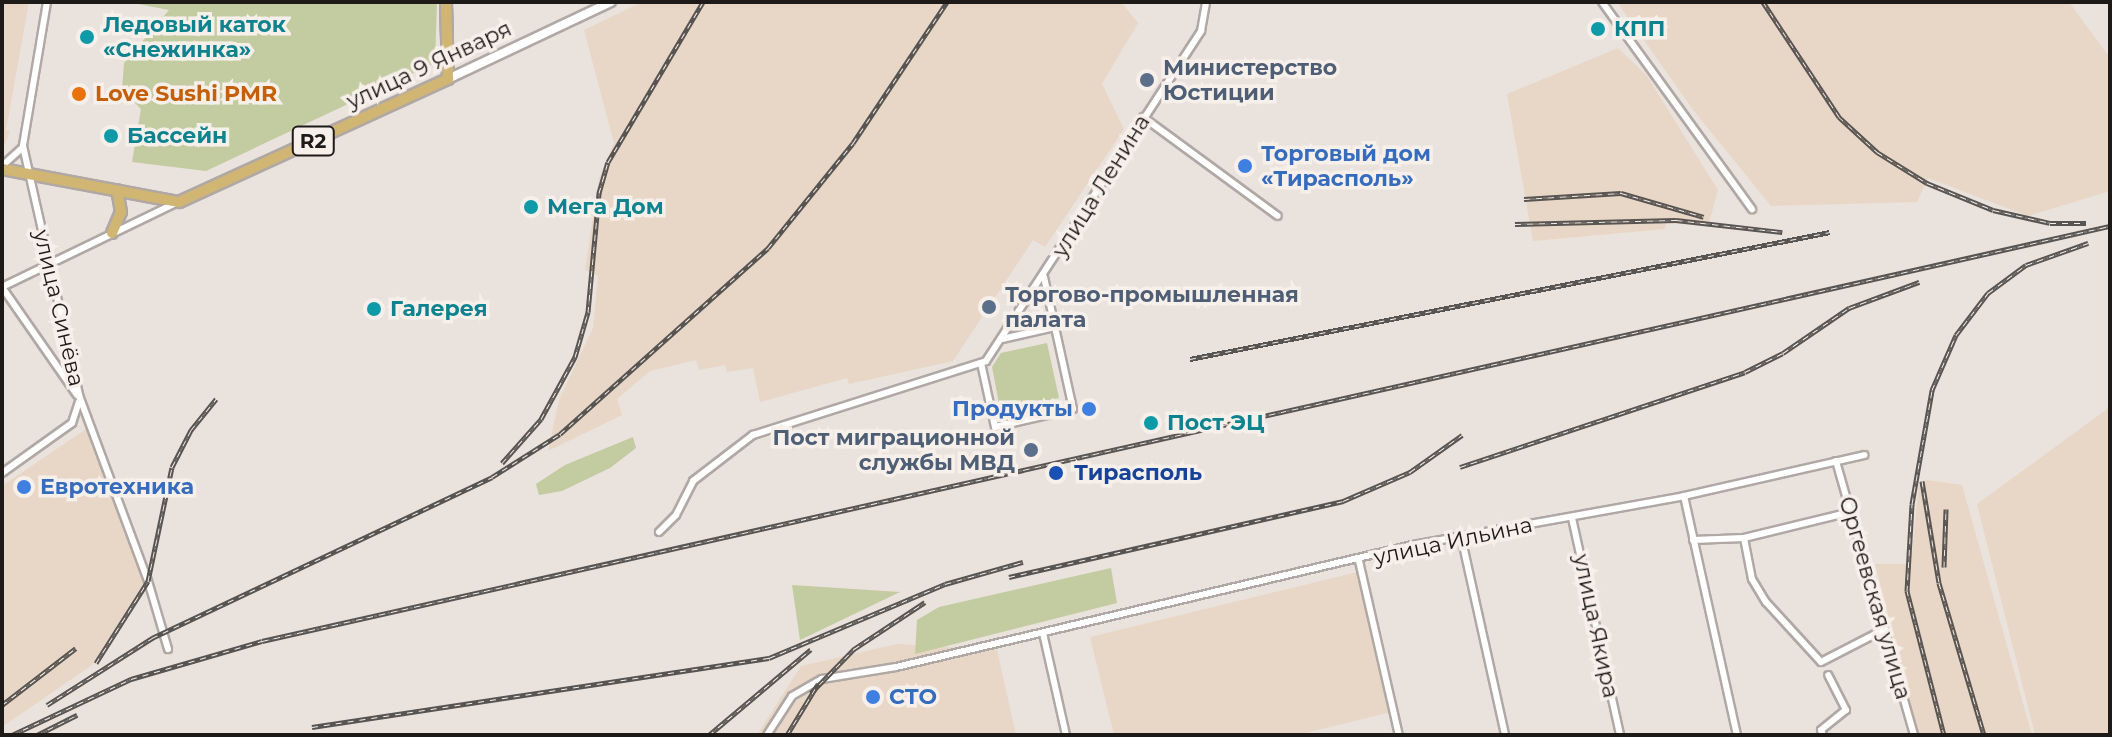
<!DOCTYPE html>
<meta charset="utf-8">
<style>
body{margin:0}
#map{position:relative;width:2112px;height:737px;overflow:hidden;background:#eae2dd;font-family:Montserrat,sans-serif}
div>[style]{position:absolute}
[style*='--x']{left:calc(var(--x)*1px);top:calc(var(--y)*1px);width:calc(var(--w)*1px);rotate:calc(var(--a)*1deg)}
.industrial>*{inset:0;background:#e8d7c6}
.green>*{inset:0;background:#c3cba1}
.roads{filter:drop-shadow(2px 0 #b0a8a4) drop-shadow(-2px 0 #b0a8a4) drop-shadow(0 2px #b0a8a4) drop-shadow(0 -2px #b0a8a4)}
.minor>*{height:6px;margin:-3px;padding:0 3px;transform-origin:3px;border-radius:3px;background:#fff}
.tertiary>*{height:8px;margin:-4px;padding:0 4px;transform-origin:4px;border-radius:4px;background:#fff}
.primary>*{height:10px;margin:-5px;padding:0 5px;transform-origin:5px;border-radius:5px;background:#d1b573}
.rail>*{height:5px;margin-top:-2.5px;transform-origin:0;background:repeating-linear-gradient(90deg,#f7efea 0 6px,#585451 0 12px);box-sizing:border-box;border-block:2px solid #585451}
.dots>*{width:22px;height:22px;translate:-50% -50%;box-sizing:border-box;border:4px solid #f7efea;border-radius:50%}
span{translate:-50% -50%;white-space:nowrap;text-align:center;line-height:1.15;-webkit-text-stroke:7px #f7efea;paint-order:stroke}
.shield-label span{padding:2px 6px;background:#f7efea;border:2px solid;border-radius:6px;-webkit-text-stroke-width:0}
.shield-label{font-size:20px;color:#1d1a18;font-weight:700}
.culture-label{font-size:22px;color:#0d838f;font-weight:700}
.left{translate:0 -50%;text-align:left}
.street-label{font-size:22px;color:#1d1a18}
.service-label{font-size:22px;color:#4e5e75;font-weight:700}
.right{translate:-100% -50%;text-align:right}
.food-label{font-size:22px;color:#c56008;font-weight:700}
.shop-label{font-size:22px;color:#366cbe;font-weight:700}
.transit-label{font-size:22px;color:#164399;font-weight:700}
.frame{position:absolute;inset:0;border:4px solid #1d1a18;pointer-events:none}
</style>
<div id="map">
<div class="industrial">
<div style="clip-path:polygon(2px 2px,29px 2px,6px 130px,10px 131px,2px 151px)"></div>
<div style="clip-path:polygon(642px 2px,1121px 2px,1138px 23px,1102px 84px,1124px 129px,1045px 247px,1033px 240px,953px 361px,849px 384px,847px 378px,760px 402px,753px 368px,727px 372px,725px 365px,699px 370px,696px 360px,650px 371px,617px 399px,622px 415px,548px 451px,559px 400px,593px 328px,598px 276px,585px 270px,599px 178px,614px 143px,584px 30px)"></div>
<div style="clip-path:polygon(1617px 2px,2069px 2px,2110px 58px,2110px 191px,2028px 216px,1928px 178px,1917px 202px,1771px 206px,1694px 111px)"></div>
<div style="clip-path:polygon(1618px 48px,1647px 76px,1718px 190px,1708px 226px,1666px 223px,1665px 229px,1533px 241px,1507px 94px)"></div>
<div style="clip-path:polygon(2110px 407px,2110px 735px,2035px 735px,1977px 504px)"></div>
<div style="clip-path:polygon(86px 429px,143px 584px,92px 665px,2px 727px,2px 486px)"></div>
<div style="clip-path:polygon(1927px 480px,1962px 485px,2032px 735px,1918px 735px,1875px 564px,1911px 564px,1919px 483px)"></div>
<div style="clip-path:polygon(1358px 572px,1391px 712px,1297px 735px,1114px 735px,1090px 637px)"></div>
<div style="clip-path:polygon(897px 644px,997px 650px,1016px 735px,757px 735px,801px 666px)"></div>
</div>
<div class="green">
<div style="clip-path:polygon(128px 2px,437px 2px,435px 63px,206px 171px,132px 162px,141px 109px,122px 90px,124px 63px,169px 10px)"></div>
<div style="clip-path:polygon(1047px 343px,1059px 398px,1000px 409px,992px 367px,1001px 353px)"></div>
<div style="clip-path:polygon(633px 437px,636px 448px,610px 468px,562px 491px,539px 495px,536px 484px,565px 465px)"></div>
<div style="clip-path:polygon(1111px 568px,1117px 603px,915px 654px,917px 620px,939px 607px)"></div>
<div style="clip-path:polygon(792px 585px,900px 592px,800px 640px)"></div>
</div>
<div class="roads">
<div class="minor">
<div style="--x:47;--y:2;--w:146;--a:99.5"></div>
<div style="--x:23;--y:146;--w:258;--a:77.3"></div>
<div style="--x:80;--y:398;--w:195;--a:69.6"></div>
<div style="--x:148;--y:581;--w:71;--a:73.6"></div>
<div style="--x:1602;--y:2;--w:256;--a:54.1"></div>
<div style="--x:1143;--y:117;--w:167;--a:36.3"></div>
<div style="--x:2;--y:166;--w:27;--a:-42"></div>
<div style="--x:1002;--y:339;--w:54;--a:-12.8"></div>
<div style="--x:981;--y:363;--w:66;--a:77.7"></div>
<div style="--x:995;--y:427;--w:80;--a:-13"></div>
<div style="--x:1073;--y:409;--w:135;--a:-102.4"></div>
<div style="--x:77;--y:395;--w:131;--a:-124.8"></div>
<div style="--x:2;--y:287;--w:193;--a:-25.8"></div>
<div style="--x:1836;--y:461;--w:285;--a:74.1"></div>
<div style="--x:2;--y:473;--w:86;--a:-35.5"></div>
<div style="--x:72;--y:423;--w:22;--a:-72"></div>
<div style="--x:1684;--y:496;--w:245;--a:77.5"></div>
<div style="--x:1572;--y:518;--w:222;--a:77.5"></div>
<div style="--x:659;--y:532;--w:24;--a:-45"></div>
<div style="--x:676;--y:515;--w:38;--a:-63"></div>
<div style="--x:693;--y:481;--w:76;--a:-37.5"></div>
<div style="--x:753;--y:435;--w:244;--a:-17.6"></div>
<div style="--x:986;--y:361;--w:394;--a:-56.9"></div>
<div style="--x:1201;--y:31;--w:29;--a:-80"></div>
<div style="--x:1461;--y:536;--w:204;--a:77.5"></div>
<div style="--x:1744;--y:538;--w:110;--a:-13.7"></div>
<div style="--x:1693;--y:540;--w:51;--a:-2.2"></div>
<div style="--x:1744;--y:538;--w:42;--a:79"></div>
<div style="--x:1752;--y:579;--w:27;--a:59"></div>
<div style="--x:1766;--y:602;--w:81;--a:47.5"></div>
<div style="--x:1821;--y:662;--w:72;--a:-27.3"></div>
<div style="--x:1359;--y:561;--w:179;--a:77.1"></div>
<div style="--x:1043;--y:633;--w:105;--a:77.3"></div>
<div style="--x:767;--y:735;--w:46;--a:-57.3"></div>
<div style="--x:792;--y:696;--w:34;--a:-30"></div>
<div style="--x:822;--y:679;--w:75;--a:-9.2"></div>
<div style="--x:896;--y:667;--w:531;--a:-13.28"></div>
<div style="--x:1413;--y:545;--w:275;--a:-10.2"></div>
<div style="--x:1684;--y:496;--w:185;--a:-12.8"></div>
<div style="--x:1823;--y:735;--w:5;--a:-112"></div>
<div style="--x:1821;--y:730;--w:32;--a:-39"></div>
<div style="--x:1846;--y:710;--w:39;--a:-117"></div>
</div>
<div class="tertiary">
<div style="--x:448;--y:79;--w:180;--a:-25.3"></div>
</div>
<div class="primary">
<div style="--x:2;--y:169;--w:180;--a:10.6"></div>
<div style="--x:179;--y:202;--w:296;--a:-24.6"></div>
<div style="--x:448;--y:79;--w:77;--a:-91.5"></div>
<div style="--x:112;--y:233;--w:23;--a:-67"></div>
<div style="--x:121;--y:212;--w:22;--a:-100"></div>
</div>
</div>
<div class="rail">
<div style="--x:1763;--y:2;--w:138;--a:56.5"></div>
<div style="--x:1839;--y:117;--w:52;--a:42.6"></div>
<div style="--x:1877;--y:152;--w:59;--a:31.8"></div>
<div style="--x:1927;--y:183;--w:71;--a:22.2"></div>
<div style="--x:1993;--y:210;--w:58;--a:12.8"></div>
<div style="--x:2050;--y:223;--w:36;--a:0"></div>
<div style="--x:1524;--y:199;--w:97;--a:-3.5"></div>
<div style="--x:1621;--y:193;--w:86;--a:16.1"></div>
<div style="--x:1515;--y:224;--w:161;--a:-1.4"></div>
<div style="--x:1676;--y:220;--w:107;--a:6.5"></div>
<div style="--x:1190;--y:359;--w:652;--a:-11.22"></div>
<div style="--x:502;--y:463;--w:59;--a:-48.4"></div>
<div style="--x:541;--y:419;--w:71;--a:-61.3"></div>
<div style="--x:575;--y:357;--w:47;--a:-73.9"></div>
<div style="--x:588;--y:312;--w:120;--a:-84.7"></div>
<div style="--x:599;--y:193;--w:32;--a:-74"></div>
<div style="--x:608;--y:162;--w:186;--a:-59.3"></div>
<div style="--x:1460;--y:467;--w:300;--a:-18.4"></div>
<div style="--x:1745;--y:372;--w:42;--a:-26.6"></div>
<div style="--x:1783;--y:353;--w:80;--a:-34.3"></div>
<div style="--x:1849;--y:308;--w:75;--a:-20.4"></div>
<div style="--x:1922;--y:481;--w:103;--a:80.5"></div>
<div style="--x:1939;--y:583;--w:159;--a:73.5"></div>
<div style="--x:1944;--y:567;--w:58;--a:-88"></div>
<div style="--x:1009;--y:577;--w:343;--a:-12.8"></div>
<div style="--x:1343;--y:501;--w:73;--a:-23.4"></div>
<div style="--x:1410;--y:472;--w:64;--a:-35.4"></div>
<div style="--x:96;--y:663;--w:97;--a:-57.6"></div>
<div style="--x:148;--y:581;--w:116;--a:-78.1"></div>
<div style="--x:172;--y:467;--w:42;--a:-62.8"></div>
<div style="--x:191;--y:430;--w:40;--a:-51"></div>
<div style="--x:811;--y:693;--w:62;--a:-45.7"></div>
<div style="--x:854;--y:649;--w:85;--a:-33.5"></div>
<div style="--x:2;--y:705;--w:93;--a:-37.6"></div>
<div style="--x:47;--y:705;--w:125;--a:-32.5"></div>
<div style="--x:152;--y:638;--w:376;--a:-25.3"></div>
<div style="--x:492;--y:477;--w:80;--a:-32.3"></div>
<div style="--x:560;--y:434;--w:279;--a:-41.8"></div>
<div style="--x:768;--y:248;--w:135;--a:-51"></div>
<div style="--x:853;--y:143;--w:169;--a:-56.3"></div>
<div style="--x:312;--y:727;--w:462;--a:-8.6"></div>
<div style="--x:769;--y:658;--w:191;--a:-22.8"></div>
<div style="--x:945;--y:584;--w:81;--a:-15.8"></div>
<div style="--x:12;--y:735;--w:132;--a:-25.2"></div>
<div style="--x:131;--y:679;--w:136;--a:-16.2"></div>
<div style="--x:262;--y:641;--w:1894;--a:-12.66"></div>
<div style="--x:37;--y:735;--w:45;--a:-26.6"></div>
<div style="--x:709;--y:735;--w:133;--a:-40.1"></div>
<div style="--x:787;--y:735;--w:60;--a:-58.7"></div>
<div style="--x:1944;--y:735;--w:149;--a:-104.4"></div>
<div style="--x:1907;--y:591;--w:87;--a:-86.7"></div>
<div style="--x:1912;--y:504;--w:116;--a:-80"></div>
<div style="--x:1932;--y:390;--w:60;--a:-66.4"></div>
<div style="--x:1956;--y:335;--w:53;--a:-52.7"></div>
<div style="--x:1988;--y:293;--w:47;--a:-36.4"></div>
<div style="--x:2026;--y:265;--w:66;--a:-19.5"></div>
</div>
<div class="dots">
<div style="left:1598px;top:29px;background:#0f9aa8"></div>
<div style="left:87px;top:37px;background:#0f9aa8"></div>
<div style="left:1147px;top:80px;background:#5c6f8a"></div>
<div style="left:79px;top:94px;background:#e8710a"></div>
<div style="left:111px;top:136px;background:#0f9aa8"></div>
<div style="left:1245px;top:166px;background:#3f7fe0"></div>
<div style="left:531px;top:207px;background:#0f9aa8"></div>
<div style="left:989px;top:307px;background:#5c6f8a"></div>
<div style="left:374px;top:309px;background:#0f9aa8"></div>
<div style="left:1089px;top:409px;background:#3f7fe0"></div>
<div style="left:1151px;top:423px;background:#0f9aa8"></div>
<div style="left:1031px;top:450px;background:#5c6f8a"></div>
<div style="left:1056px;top:473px;background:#1a4fb4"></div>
<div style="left:24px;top:487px;background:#3f7fe0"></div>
<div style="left:873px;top:697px;background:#3f7fe0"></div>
</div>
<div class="shield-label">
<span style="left:313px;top:141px">R2</span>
</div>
<div class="culture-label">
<span class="left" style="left:103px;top:37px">Ледовый каток<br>«Снежинка»</span>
<span class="left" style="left:1614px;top:29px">КПП</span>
<span class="left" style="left:127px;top:136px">Бассейн</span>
<span class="left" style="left:547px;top:207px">Мега Дом</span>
<span class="left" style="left:390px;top:309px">Галерея</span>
<span class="left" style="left:1167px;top:423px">Пост ЭЦ</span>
</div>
<div class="street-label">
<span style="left:429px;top:65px;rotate:-25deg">улица 9 Января</span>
<span style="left:1101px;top:186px;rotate:-58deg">улица Ленина</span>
<span style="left:59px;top:308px;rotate:77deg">улица Синёва</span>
<span style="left:1453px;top:541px;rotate:-12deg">улица Ильина</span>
<span style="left:1875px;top:598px;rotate:74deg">Оргеевская улица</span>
<span style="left:1596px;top:626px;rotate:78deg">улица Якира</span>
</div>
<div class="service-label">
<span class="left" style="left:1163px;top:80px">Министерство<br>Юстиции</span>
<span class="left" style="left:1005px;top:307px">Торгово-промышленная<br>палата</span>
<span class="right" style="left:1015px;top:450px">Пост миграционной<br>службы МВД</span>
</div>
<div class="food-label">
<span class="left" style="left:95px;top:94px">Love Sushi PMR</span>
</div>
<div class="shop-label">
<span class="left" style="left:1261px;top:166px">Торговый дом<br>«Тирасполь»</span>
<span class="right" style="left:1073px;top:409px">Продукты</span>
<span class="left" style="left:40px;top:487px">Евротехника</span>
<span class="left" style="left:889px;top:697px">СТО</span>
</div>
<div class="transit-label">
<span class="left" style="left:1074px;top:473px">Тирасполь</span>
</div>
<div class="frame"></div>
</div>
